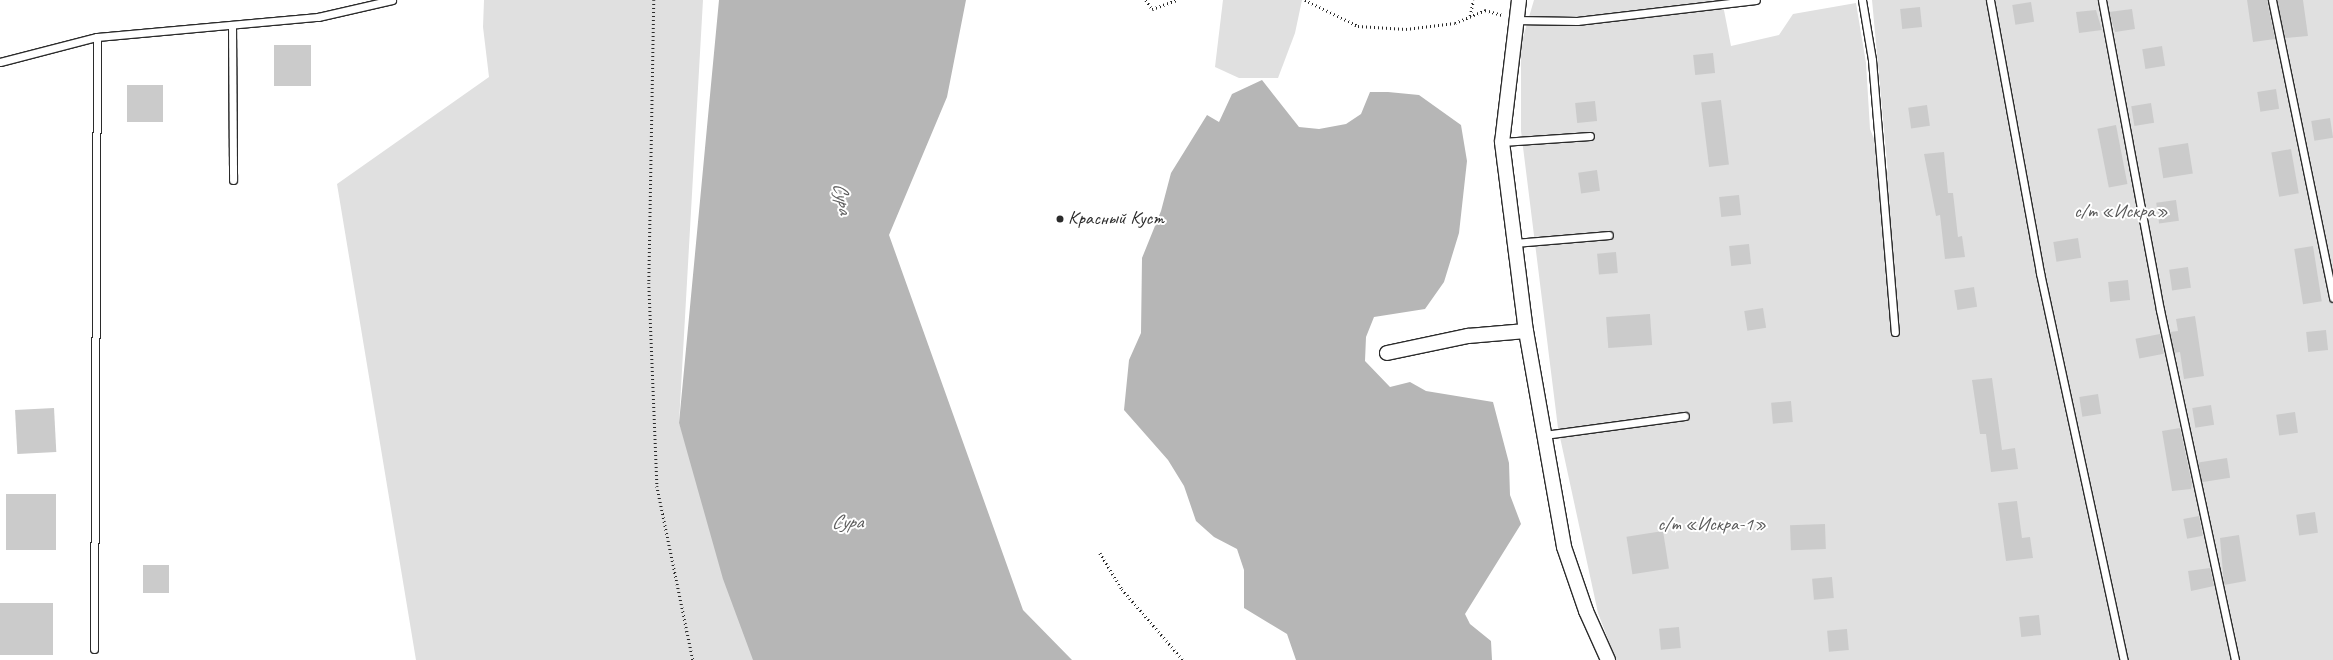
<!DOCTYPE html>
<meta charset="utf-8">
<style>
body{margin:0}
#map{position:relative;width:2333px;height:660px;overflow:hidden;background:#fff;font-family:Caveat,sans-serif}
div>[style]{position:absolute}
[style*='--x']{left:calc(var(--x)*1px);top:calc(var(--y)*1px);width:calc(var(--w)*1px);rotate:calc(var(--a)*1deg)}
.green>*{inset:0;background:#e0e0e0}
.water>*{inset:0;background:#b6b6b6}
.building>*{inset:0;background:#cbcbcb;transform-origin:0 0}
.path>*{height:2.5px;margin-top:-1.25px;transform-origin:0;background:repeating-linear-gradient(90deg,#2b2b2b 0 1px,transparent 0 4px)}
.roads{filter:drop-shadow(1px 0 #2b2b2b) drop-shadow(-1px 0 #2b2b2b) drop-shadow(0 1px #2b2b2b) drop-shadow(0 -1px #2b2b2b)}
.service>*{height:7px;margin:-3.5px;padding:0 3.5px;transform-origin:3.5px;border-radius:3.5px;background:#fff}
.minor>*{height:14px;margin:-7px;padding:0 7px;transform-origin:7px;border-radius:7px;background:#fff}
.dots>*{width:11px;height:11px;translate:-50% -50%;box-sizing:border-box;border:2px solid #fff;border-radius:50%}
span{translate:-50% -50%;white-space:nowrap;text-align:center;line-height:1.15;-webkit-text-stroke:4px #fff;paint-order:stroke}
.park-label{font-size:19px;color:#585858}
.poi-label{font-size:19px;color:#2b2b2b}
.left{translate:0 -50%;text-align:left}
.water-label{font-size:20px;color:#5c5c5c;font-style:italic}
</style>
<div id="map">
<div class="green">
<div style="clip-path:polygon(484px 0,703px 0,679px 423px,761px 660px,416px 660px,337px 184px,489px 77px,483px 27px)"></div>
<div style="clip-path:polygon(1223px 0,1302px 0,1295px 33px,1278px 78px,1239px 78px,1215px 67px)"></div>
<div style="clip-path:polygon(1534px 0,1722px 0,1731px 46px,1779px 35px,1793px 14px,1856px 3px,1866px 63px,1870px 129px,1888px 173px,1872px 0,2333px 0,2333px 660px,1616px 660px,1598px 613px,1558px 428px,1521px 131px,1521px 44px)"></div>
</div>
<div class="water">
<div style="clip-path:polygon(719px 0,966px 0,947px 97px,889px 235px,1023px 610px,1072px 660px,753px 660px,723px 579px,679px 423px)"></div>
<div style="clip-path:polygon(1262px 80px,1299px 127px,1319px 129px,1346px 124px,1361px 114px,1370px 92px,1388px 92px,1419px 95px,1461px 125px,1467px 161px,1459px 233px,1444px 282px,1425px 309px,1374px 317px,1366px 337px,1365px 361px,1390px 387px,1410px 382px,1426px 391px,1493px 402px,1509px 463px,1510px 495px,1521px 524px,1465px 614px,1470px 624px,1491px 641px,1492px 660px,1296px 660px,1287px 634px,1244px 608px,1244px 570px,1237px 549px,1214px 537px,1196px 521px,1184px 486px,1168px 460px,1124px 410px,1129px 360px,1141px 333px,1142px 258px,1161px 211px,1171px 173px,1207px 115px,1219px 122px,1232px 94px)"></div>
</div>
<div class="building">
<div style="clip-path:polygon(2247px 0,2267px 0,2275px 39px,2253px 42px)"></div>
<div style="clip-path:polygon(2277px 0,2303px 0,2308px 36px,2285px 38px)"></div>
<div style="left:2031px;top:2px;width:20px;height:19px;rotate:81deg"></div>
<div style="left:1920px;top:7px;width:20px;height:20px;rotate:84deg"></div>
<div style="clip-path:polygon(2132px 9px,2135px 29px,2115px 32px,2109px 12px)"></div>
<div style="clip-path:polygon(2096px 10px,2102px 30px,2079px 33px,2076px 12px)"></div>
<div style="left:274px;top:45px;width:37px;height:41px"></div>
<div style="left:2162px;top:46px;width:20px;height:20px;rotate:81deg"></div>
<div style="left:1713px;top:53px;width:20px;height:20px;rotate:84deg"></div>
<div style="left:127px;top:85px;width:36px;height:37px"></div>
<div style="left:2276px;top:89px;width:20px;height:19px;rotate:81deg"></div>
<div style="left:1721px;top:100px;width:65px;height:20px;rotate:83deg"></div>
<div style="left:1595px;top:101px;width:20px;height:20px;rotate:84deg"></div>
<div style="left:2151px;top:103px;width:20px;height:20px;rotate:81deg"></div>
<div style="left:1927px;top:105px;width:21px;height:19px;rotate:82deg"></div>
<div style="left:2330px;top:118px;width:20px;height:19px;rotate:81deg"></div>
<div style="left:2116px;top:125px;width:60px;height:19px;rotate:79deg"></div>
<div style="left:2188px;top:143px;width:31px;height:30px;rotate:81deg"></div>
<div style="left:2291px;top:149px;width:45px;height:20px;rotate:80deg"></div>
<div style="clip-path:polygon(1944px 152px,1948px 193px,1953px 193px,1958px 237px,1962px 236px,1965px 257px,1945px 259px,1940px 215px,1936px 216px,1924px 154px)"></div>
<div style="left:1597px;top:170px;width:21px;height:19px;rotate:82deg"></div>
<div style="left:1739px;top:195px;width:20px;height:20px;rotate:84deg"></div>
<div style="left:2176px;top:200px;width:21px;height:20px;rotate:82deg"></div>
<div style="left:2078px;top:238px;width:20px;height:25px;rotate:81deg"></div>
<div style="left:1749px;top:244px;width:20px;height:20px;rotate:84deg"></div>
<div style="left:2313px;top:246px;width:56px;height:19px;rotate:81deg"></div>
<div style="left:1616px;top:252px;width:21px;height:19px;rotate:85deg"></div>
<div style="left:2188px;top:267px;width:21px;height:19px;rotate:82deg"></div>
<div style="left:2128px;top:280px;width:20px;height:20px;rotate:84deg"></div>
<div style="left:1974px;top:287px;width:20px;height:20px;rotate:81deg"></div>
<div style="left:1763px;top:308px;width:20px;height:19px;rotate:81deg"></div>
<div style="left:1650px;top:314px;width:31px;height:44px;rotate:86deg"></div>
<div style="clip-path:polygon(2195px 316px,2204px 376px,2184px 379px,2180px 352px,2174px 353px,2170px 332px,2178px 331px,2176px 319px)"></div>
<div style="left:2326px;top:330px;width:20px;height:20px;rotate:84deg"></div>
<div style="left:2160px;top:334px;width:20px;height:25px;rotate:79deg"></div>
<div style="clip-path:polygon(1992px 378px,2002px 450px,2015px 448px,2018px 469px,1991px 472px,1986px 434px,1980px 434px,1972px 380px)"></div>
<div style="left:2098px;top:394px;width:20px;height:19px;rotate:81deg"></div>
<div style="left:1791px;top:401px;width:21px;height:20px;rotate:85deg"></div>
<div style="left:2211px;top:405px;width:20px;height:19px;rotate:81deg"></div>
<div style="left:54px;top:408px;width:44px;height:39px;rotate:87deg"></div>
<div style="left:2295px;top:412px;width:21px;height:19px;rotate:82deg"></div>
<div style="clip-path:polygon(2180px 428px,2192px 484px,2191px 489px,2172px 491px,2162px 431px)"></div>
<div style="left:2227px;top:458px;width:20px;height:29px;rotate:81deg"></div>
<div style="left:6px;top:494px;width:50px;height:56px"></div>
<div style="clip-path:polygon(2017px 501px,2022px 538px,2030px 537px,2033px 558px,2006px 561px,1998px 503px)"></div>
<div style="left:2315px;top:512px;width:21px;height:19px;rotate:82deg"></div>
<div style="left:2199px;top:516px;width:20px;height:16px;rotate:79deg"></div>
<div style="left:1825px;top:524px;width:25px;height:35px;rotate:88deg"></div>
<div style="left:1663px;top:531px;width:38px;height:37px;rotate:81deg"></div>
<div style="clip-path:polygon(2239px 535px,2246px 581px,2224px 585px,2220px 538px)"></div>
<div style="left:143px;top:565px;width:26px;height:28px"></div>
<div style="clip-path:polygon(2210px 568px,2214px 586px,2191px 591px,2188px 571px)"></div>
<div style="left:1832px;top:577px;width:21px;height:20px;rotate:85deg"></div>
<div style="left:0;top:603px;width:53px;height:52px"></div>
<div style="left:2039px;top:615px;width:20px;height:20px;rotate:84deg"></div>
<div style="left:1679px;top:627px;width:21px;height:20px;rotate:85deg"></div>
<div style="left:1847px;top:629px;width:21px;height:20px;rotate:85deg"></div>
</div>
<div class="path">
<div style="--x:654;--y:0;--w:283;--a:91"></div>
<div style="--x:649;--y:283;--w:203;--a:87.7"></div>
<div style="--x:657;--y:486;--w:178;--a:78.3"></div>
<div style="--x:1146;--y:0;--w:11;--a:56"></div>
<div style="--x:1152;--y:9;--w:27;--a:-20"></div>
<div style="--x:1305;--y:0;--w:59;--a:26.1"></div>
<div style="--x:1358;--y:26;--w:48;--a:3.6"></div>
<div style="--x:1406;--y:29;--w:49;--a:-7"></div>
<div style="--x:1455;--y:23;--w:33;--a:-23"></div>
<div style="--x:1485;--y:10;--w:18;--a:16"></div>
<div style="--x:1470;--y:16;--w:16;--a:-79"></div>
<div style="--x:1100;--y:553;--w:42;--a:58.6"></div>
<div style="--x:1122;--y:589;--w:94;--a:49.3"></div>
</div>
<div class="roads">
<div class="service">
<div style="--x:1862;--y:0;--w:61;--a:80.5"></div>
<div style="--x:1872;--y:60;--w:273;--a:85.2"></div>
<div style="--x:1990;--y:0;--w:278;--a:79.6"></div>
<div style="--x:2040;--y:273;--w:396;--a:77.8"></div>
<div style="--x:2102;--y:0;--w:315;--a:79.4"></div>
<div style="--x:2160;--y:310;--w:358;--a:77.9"></div>
<div style="--x:2272;--y:0;--w:304;--a:78.4"></div>
<div style="--x:1514;--y:20;--w:63;--a:0.9"></div>
<div style="--x:1577;--y:21;--w:180;--a:-6.7"></div>
<div style="--x:232;--y:25;--w:155;--a:89.6"></div>
<div style="--x:0;--y:62;--w:100;--a:-14.5"></div>
<div style="--x:97;--y:37;--w:222;--a:-5.2"></div>
<div style="--x:318;--y:17;--w:76;--a:-12.9"></div>
<div style="--x:1502;--y:142;--w:88;--a:-3.9"></div>
<div style="--x:1515;--y:243;--w:94;--a:-4.9"></div>
<div style="--x:1544;--y:435;--w:142;--a:-7.7"></div>
<div style="--x:94;--y:649;--w:612;--a:-89.72"></div>
</div>
<div class="minor">
<div style="--x:1519;--y:0;--w:143;--a:96.8"></div>
<div style="--x:1502;--y:142;--w:191;--a:82.8"></div>
<div style="--x:1526;--y:331;--w:219;--a:80"></div>
<div style="--x:1564;--y:547;--w:68;--a:71"></div>
<div style="--x:1586;--y:611;--w:54;--a:65.8"></div>
<div style="--x:1387;--y:353;--w:83;--a:-11.9"></div>
<div style="--x:1468;--y:336;--w:58;--a:-4.9"></div>
</div>
</div>
<div class="dots">
<div style="left:1060px;top:219px;background:#2b2b2b"></div>
</div>
<div class="park-label">
<span style="left:2121px;top:212px">с/т «Искра»</span>
<span style="left:1712px;top:525px">с/т «Искра-1»</span>
</div>
<div class="poi-label">
<span class="left" style="left:1068px;top:219px">Красный Куст</span>
</div>
<div class="water-label">
<span style="left:843px;top:198px;rotate:79deg">Сура</span>
<span style="left:847px;top:521px">Сура</span>
</div>
</div>
